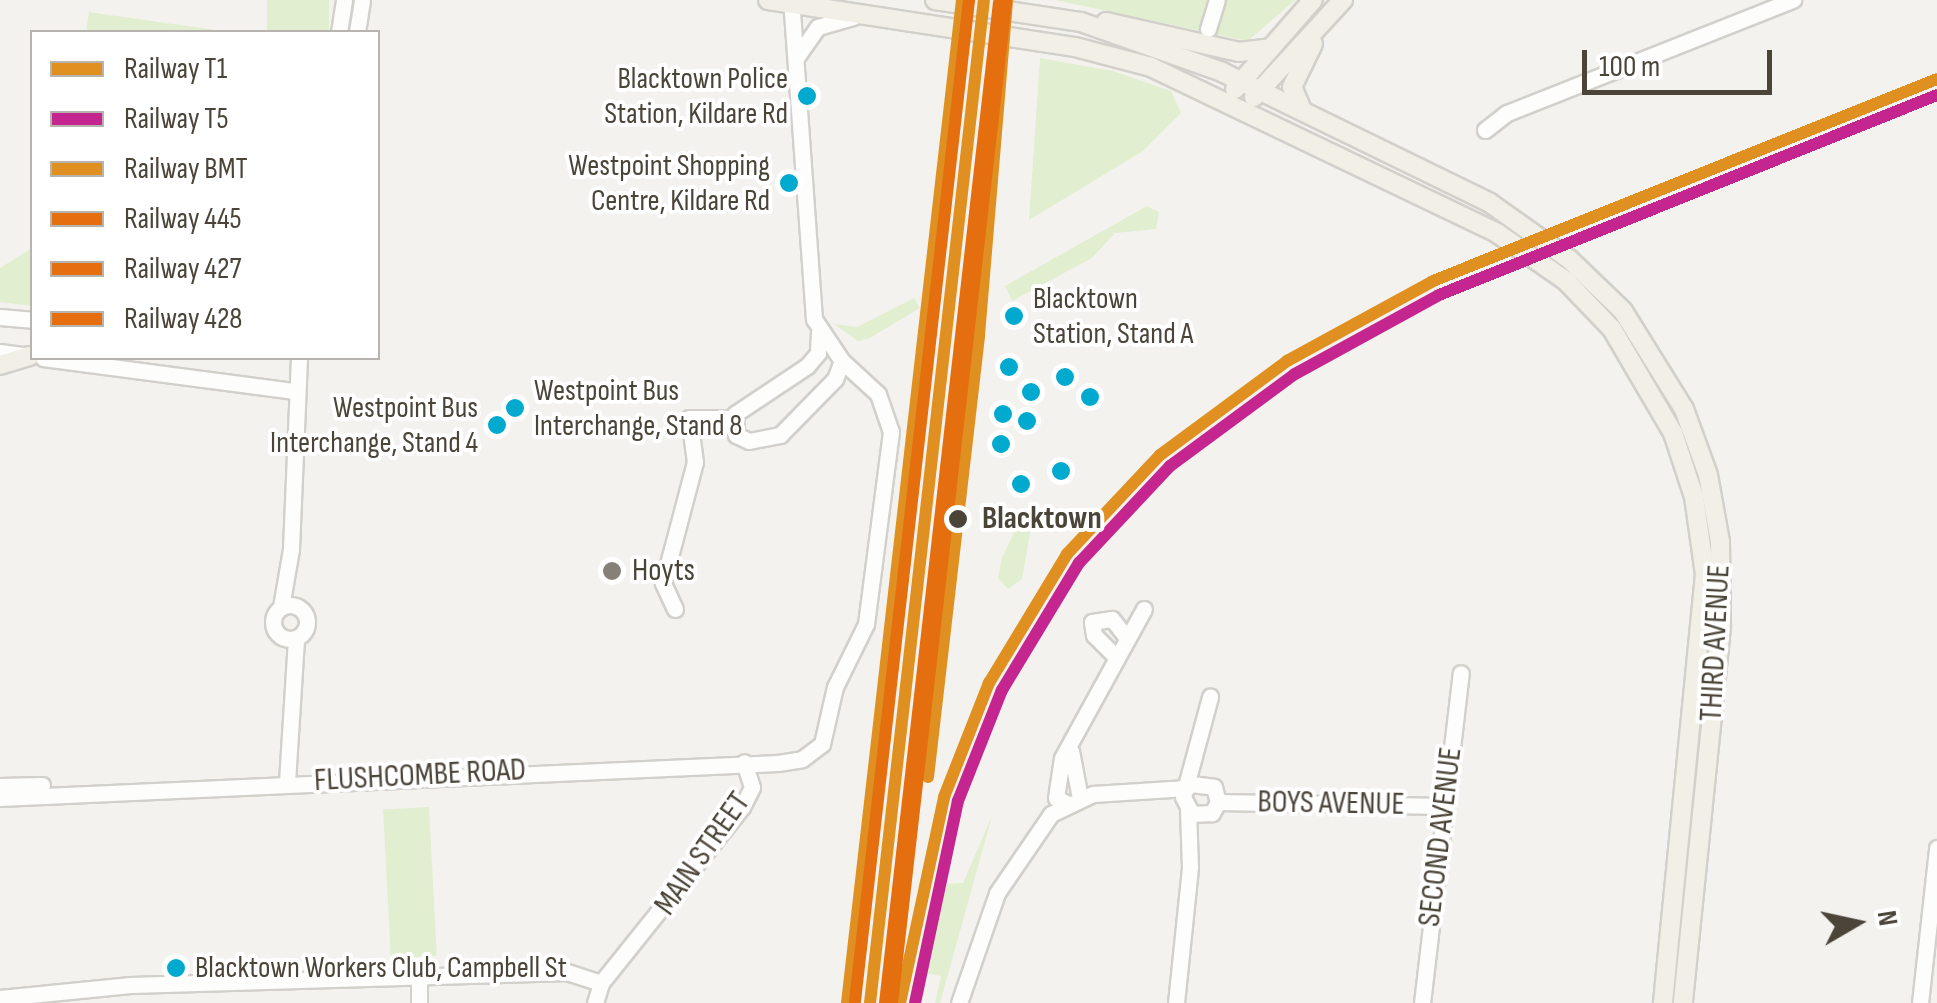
<!DOCTYPE html>
<style>
body{margin:0}
#map{position:relative;width:1937px;height:1003px;overflow:hidden;background:#f4f2ee;font-family:"Sofia Sans Condensed",sans-serif}
div>[style]{position:absolute}
[style*='--x']{left:calc(var(--x)*1px);top:calc(var(--y)*1px);width:calc(var(--w)*1px);rotate:calc(var(--a)*1deg)}
.green>*{inset:0;background:#e1eecf;transform-origin:0 0}
.roads{filter:drop-shadow(2px 0 #d2d0cb) drop-shadow(-2px 0 #d2d0cb) drop-shadow(0 2px #d2d0cb) drop-shadow(0 -2px #d2d0cb)}
.minor>*{height:15px;margin:-7.5px;padding:0 7.5px;transform-origin:7.5px;border-radius:7.5px;background:#fdfdfc}
.minor>.ring{margin:-7.5px;padding:0;box-sizing:content-box;background:none;border:15px solid #fdfdfc;border-radius:50%}
.major>*{height:18px;margin:-9px;padding:0 9px;transform-origin:9px;border-radius:9px;background:#f2efe6}
.rail-1>*{height:12px;margin:-6px;padding:0 6px;transform-origin:6px;border-radius:6px;background:#df9020}
.rail-2>*{height:12px;margin:-6px;padding:0 6px;transform-origin:6px;border-radius:6px;background:#c4258f}
.rail-3>*{height:12px;margin:-6px;padding:0 6px;transform-origin:6px;border-radius:6px;background:#df9020}
.rail-4>*{height:12px;margin:-6px;padding:0 6px;transform-origin:6px;border-radius:6px;background:#e56e0f}
.rail-5>*{height:12px;margin:-6px;padding:0 6px;transform-origin:6px;border-radius:6px;background:#e56e0f}
.rail-6>*{height:12px;margin:-6px;padding:0 6px;transform-origin:6px;border-radius:6px;background:#e56e0f}
.dots>*{width:28px;height:28px;translate:-50% -50%;box-sizing:border-box;border:5px solid #fff;border-radius:50%}
span{translate:-50% -50%;white-space:nowrap;text-align:center;line-height:1.15;-webkit-text-stroke:8px #fff;paint-order:stroke}
.bus-label{font-size:30px;color:#4b4439}
.right{translate:-100% -50%;text-align:right}
.left{translate:0 -50%;text-align:left}
.stop-label{font-size:32px;color:#4b4439;font-weight:700}
.poi-label{font-size:32px;color:#4b4439}
.street-label{font-size:32px;color:#4b4439}
.legend{position:absolute;left:30px;top:30px;width:350px;height:330px;box-sizing:border-box;background:#fff;border:2px solid #b7b4b0;margin:0;padding:12px 18px;list-style:none;font-size:30px;color:#4b4439}
.legend li{display:flex;align-items:center;gap:20px;height:50px}
.legend b{width:50px;border:2px solid #b7b4b0}
.north{position:absolute;left:1807px;top:873px;width:100px;height:100px;-webkit-text-stroke:8px #fff;paint-order:stroke;rotate:81deg;font-size:28px;font-weight:700;line-height:40px;text-align:center;color:#4b4439}
.north::after{content:'';display:block;margin:auto;width:35px;height:45px;background:#4b4439;clip-path:polygon(50% 0,100% 100%,50% 72%,0 100%)}
.scale{position:absolute;left:1582px;top:50px;width:190px;height:45px;box-sizing:border-box;border:5px solid #4b4439;border-top:0;padding-left:12px;font-size:30px;line-height:35px;white-space:nowrap;color:#4b4439;-webkit-text-stroke:8px #fff;paint-order:stroke}
</style>
<div id="map">
<div class="green">
<div style="left:267px;top:0;width:62px;height:32px"></div>
<div style="clip-path:polygon(1055px 0,1295px 0,1248px 41px)"></div>
<div style="clip-path:polygon(89px 12px,229px 32px,86px 32px)"></div>
<div style="clip-path:polygon(1040px 58px,1113px 71px,1171px 91px,1181px 113px,1143px 151px,1029px 220px)"></div>
<div style="clip-path:polygon(1147px 206px,1159px 212px,1156px 229px,1115px 233px,1092px 258px,1012px 301px,1005px 286px)"></div>
<div style="clip-path:polygon(32px 248px,32px 306px,0 302px,0 268px)"></div>
<div style="clip-path:polygon(914px 298px,920px 308px,868px 339px,858px 341px,834px 324px,857px 327px)"></div>
<div style="clip-path:polygon(1033px 517px,1022px 579px,1008px 589px,998px 578px,1002px 558px,1015px 530px)"></div>
<div style="left:429px;top:807px;width:149px;height:46px;rotate:87deg"></div>
<div style="clip-path:polygon(992px 816px,940px 1003px,935px 1003px,941px 976px,924px 973px,935px 923px,947px 884px,963px 883px)"></div>
</div>
<div class="roads">
<div class="minor">
<div style="--x:1208;--y:29;--w:30;--a:-73"></div>
<div style="--x:339;--y:32;--w:32;--a:-81"></div>
<div style="--x:357;--y:32;--w:32;--a:-81"></div>
<div style="--x:796;--y:58;--w:38;--a:-55"></div>
<div style="--x:818;--y:27;--w:37;--a:-16"></div>
<div style="--x:1485;--y:130;--w:28;--a:-38"></div>
<div style="--x:1507;--y:113;--w:308;--a:-21.6"></div>
<div style="--x:0;--y:317;--w:32;--a:5"></div>
<div style="--x:819;--y:332;--w:21;--a:93"></div>
<div style="--x:818;--y:353;--w:17;--a:130"></div>
<div style="--x:807;--y:366;--w:87;--a:146.3"></div>
<div style="--x:735;--y:414;--w:21;--a:87"></div>
<div style="--x:736;--y:435;--w:14;--a:25"></div>
<div style="--x:749;--y:441;--w:32;--a:-11"></div>
<div style="--x:780;--y:435;--w:78;--a:-45.5"></div>
<div style="--x:835;--y:379;--w:19;--a:-69"></div>
<div style="--x:0;--y:352;--w:29;--a:8"></div>
<div style="--x:43;--y:358;--w:254;--a:7.5"></div>
<div class="ring" style="left:273px;top:605px;width:19px;height:19px"></div>
<div style="--x:281;--y:607;--w:59;--a:-80.2"></div>
<div style="--x:291;--y:549;--w:191;--a:-87.6"></div>
<div style="--x:675;--y:609;--w:29;--a:-115"></div>
<div style="--x:663;--y:583;--w:125;--a:-75.2"></div>
<div style="--x:695;--y:462;--w:44;--a:-97.8"></div>
<div style="--x:689;--y:418;--w:44;--a:0"></div>
<div style="--x:1116;--y:657;--w:31;--a:-135"></div>
<div style="--x:1094;--y:635;--w:13;--a:-99"></div>
<div style="--x:1092;--y:622;--w:20;--a:-9"></div>
<div style="--x:1112;--y:619;--w:24;--a:52"></div>
<div style="--x:1071;--y:751;--w:48;--a:79.2"></div>
<div style="--x:287;--y:782;--w:144;--a:-86.4"></div>
<div style="--x:1191;--y:784;--w:23;--a:7"></div>
<div style="--x:1214;--y:787;--w:16;--a:75"></div>
<div style="--x:1218;--y:802;--w:13;--a:119"></div>
<div style="--x:1212;--y:813;--w:20;--a:177"></div>
<div style="--x:1192;--y:814;--w:19;--a:-118"></div>
<div style="--x:1183;--y:797;--w:104;--a:-74.9"></div>
<div style="--x:0;--y:786;--w:42;--a:-1.4"></div>
<div style="--x:0;--y:798;--w:779;--a:-2.58"></div>
<div style="--x:778;--y:763;--w:24;--a:-9"></div>
<div style="--x:802;--y:759;--w:25;--a:-37"></div>
<div style="--x:822;--y:744;--w:58;--a:-77.2"></div>
<div style="--x:835;--y:687;--w:70;--a:-63.8"></div>
<div style="--x:866;--y:624;--w:194;--a:-82.6"></div>
<div style="--x:891;--y:432;--w:40;--a:-108.9"></div>
<div style="--x:878;--y:394;--w:49;--a:-137.5"></div>
<div style="--x:842;--y:361;--w:50;--a:-123.7"></div>
<div style="--x:814;--y:319;--w:320;--a:-94.1"></div>
<div style="--x:1218;--y:802;--w:227;--a:1"></div>
<div style="--x:1068;--y:804;--w:13;--a:-153"></div>
<div style="--x:1056;--y:798;--w:40;--a:-81.5"></div>
<div style="--x:1062;--y:758;--w:170;--a:-61.2"></div>
<div style="--x:419;--y:976;--w:27;--a:90"></div>
<div style="--x:0;--y:998;--w:131;--a:-5.7"></div>
<div style="--x:130;--y:985;--w:437;--a:-1.7"></div>
<div style="--x:567;--y:972;--w:36;--a:18"></div>
<div style="--x:595;--y:1003;--w:21;--a:-73"></div>
<div style="--x:601;--y:983;--w:226;--a:-51.3"></div>
<div style="--x:742;--y:807;--w:22;--a:-63"></div>
<div style="--x:752;--y:787;--w:26;--a:-108"></div>
<div style="--x:959;--y:1003;--w:116;--a:-70.9"></div>
<div style="--x:997;--y:893;--w:96;--a:-55.6"></div>
<div style="--x:1051;--y:814;--w:47;--a:-25.5"></div>
<div style="--x:1093;--y:794;--w:94;--a:-3.7"></div>
<div style="--x:1176;--y:1003;--w:137;--a:-84.1"></div>
<div style="--x:1190;--y:867;--w:57;--a:-92"></div>
<div style="--x:1422;--y:1003;--w:332;--a:-83.3"></div>
<div style="--x:1920;--y:1003;--w:156;--a:-83.7"></div>
</div>
<div class="major">
<div style="--x:768;--y:0;--w:311;--a:8.7"></div>
<div style="--x:1075;--y:47;--w:79;--a:14.7"></div>
<div style="--x:1151;--y:67;--w:384;--a:25.6"></div>
<div style="--x:1497;--y:233;--w:84;--a:34.8"></div>
<div style="--x:1566;--y:281;--w:66;--a:46.2"></div>
<div style="--x:1612;--y:329;--w:121;--a:59.6"></div>
<div style="--x:1673;--y:433;--w:67;--a:71.8"></div>
<div style="--x:1694;--y:497;--w:78;--a:81.9"></div>
<div style="--x:1705;--y:574;--w:431;--a:95.6"></div>
<div style="--x:935;--y:0;--w:148;--a:8.6"></div>
<div style="--x:1081;--y:22;--w:150;--a:19.5"></div>
<div style="--x:1222;--y:72;--w:298;--a:26"></div>
<div style="--x:1490;--y:203;--w:97;--a:35.3"></div>
<div style="--x:1569;--y:259;--w:75;--a:43.9"></div>
<div style="--x:1623;--y:311;--w:115;--a:58.1"></div>
<div style="--x:1684;--y:409;--w:70;--a:70"></div>
<div style="--x:1708;--y:475;--w:68;--a:79.8"></div>
<div style="--x:1720;--y:542;--w:85;--a:89.3"></div>
<div style="--x:1721;--y:627;--w:378;--a:95.8"></div>
<div style="--x:1106;--y:22;--w:136;--a:12.7"></div>
<div style="--x:1239;--y:52;--w:32;--a:-7"></div>
<div style="--x:1235;--y:89;--w:118;--a:-48.8"></div>
<div style="--x:1254;--y:97;--w:132;--a:-47.5"></div>
<div style="--x:1302;--y:110;--w:25;--a:-113"></div>
<div style="--x:1292;--y:87;--w:48;--a:-64"></div>
<div style="--x:0;--y:365;--w:31;--a:-17"></div>
</div>
</div>
<div class="rail-1">
<div style="--x:928;--y:777;--w:445;--a:-83.4"></div>
<div style="--x:979;--y:335;--w:336;--a:-85.2"></div>
<div style="--x:847;--y:1003;--w:1010;--a:-83.46"></div>
<div style="--x:900;--y:1003;--w:211;--a:-77.9"></div>
<div style="--x:944;--y:797;--w:123;--a:-68.5"></div>
<div style="--x:989;--y:683;--w:151;--a:-58.8"></div>
<div style="--x:1067;--y:554;--w:136;--a:-46.8"></div>
<div style="--x:1160;--y:455;--w:158;--a:-36.5"></div>
<div style="--x:1287;--y:361;--w:166;--a:-28.7"></div>
<div style="--x:1433;--y:281;--w:543;--a:-21.84"></div>
</div>
<div class="rail-2">
<div style="--x:915;--y:1003;--w:207;--a:-78"></div>
<div style="--x:958;--y:801;--w:119;--a:-68.4"></div>
<div style="--x:1002;--y:690;--w:149;--a:-58.8"></div>
<div style="--x:1079;--y:563;--w:133;--a:-46.8"></div>
<div style="--x:1170;--y:466;--w:155;--a:-36.4"></div>
<div style="--x:1295;--y:374;--w:164;--a:-28.7"></div>
<div style="--x:1439;--y:295;--w:537;--a:-21.88"></div>
</div>
<div class="rail-3">
<div style="--x:870;--y:1003;--w:1009;--a:-83.52"></div>
</div>
<div class="rail-4">
<div style="--x:885;--y:1003;--w:1007;--a:-83.5"></div>
</div>
<div class="rail-5">
<div style="--x:855;--y:1001;--w:1007;--a:-83.5"></div>
</div>
<div class="rail-6">
<div style="--x:892;--y:1003;--w:1007;--a:-83.5"></div>
</div>
<div class="dots">
<div style="left:807px;top:96px;background:#00a9ce"></div>
<div style="left:789px;top:183px;background:#00a9ce"></div>
<div style="left:1014px;top:316px;background:#00a9ce"></div>
<div style="left:1009px;top:367px;background:#00a9ce"></div>
<div style="left:1065px;top:377px;background:#00a9ce"></div>
<div style="left:1031px;top:392px;background:#00a9ce"></div>
<div style="left:1090px;top:397px;background:#00a9ce"></div>
<div style="left:515px;top:408px;background:#00a9ce"></div>
<div style="left:1003px;top:414px;background:#00a9ce"></div>
<div style="left:1027px;top:421px;background:#00a9ce"></div>
<div style="left:497px;top:425px;background:#00a9ce"></div>
<div style="left:1001px;top:444px;background:#00a9ce"></div>
<div style="left:1061px;top:471px;background:#00a9ce"></div>
<div style="left:1021px;top:484px;background:#00a9ce"></div>
<div style="left:958px;top:519px;background:#4b4439"></div>
<div style="left:612px;top:571px;background:#868178"></div>
<div style="left:176px;top:968px;background:#00a9ce"></div>
</div>
<div class="bus-label">
<span class="right" style="left:788px;top:96px">Blacktown Police<br>Station, Kildare Rd</span>
<span class="right" style="left:770px;top:183px">Westpoint Shopping<br>Centre, Kildare Rd</span>
<span class="left" style="left:1033px;top:316px">Blacktown<br>Station, Stand A</span>
<span class="left" style="left:534px;top:408px">Westpoint Bus<br>Interchange, Stand 8</span>
<span class="right" style="left:478px;top:425px">Westpoint Bus<br>Interchange, Stand 4</span>
<span class="left" style="left:195px;top:968px">Blacktown Workers Club, Campbell St</span>
</div>
<div class="stop-label">
<span class="left" style="left:982px;top:519px">Blacktown</span>
</div>
<div class="poi-label">
<span class="left" style="left:632px;top:571px">Hoyts</span>
</div>
<div class="street-label">
<span style="left:1716px;top:643px;rotate:-87deg">THIRD AVENUE</span>
<span style="left:420px;top:776px;rotate:-3deg">FLUSHCOMBE ROAD</span>
<span style="left:1331px;top:804px;rotate:1deg">BOYS AVENUE</span>
<span style="left:1441px;top:837px;rotate:-83deg">SECOND AVENUE</span>
<span style="left:703px;top:854px;rotate:-55deg">MAIN STREET</span>
</div>
<ul class="legend">
<li><b style="height:12px;background:#df9020"></b>Railway T1</li>
<li><b style="height:12px;background:#c4258f"></b>Railway T5</li>
<li><b style="height:12px;background:#df9020"></b>Railway BMT</li>
<li><b style="height:12px;background:#e56e0f"></b>Railway 445</li>
<li><b style="height:12px;background:#e56e0f"></b>Railway 427</li>
<li><b style="height:12px;background:#e56e0f"></b>Railway 428</li>
</ul>
<div class="north">N</div>
<div class="scale">100 m</div>
</div>
